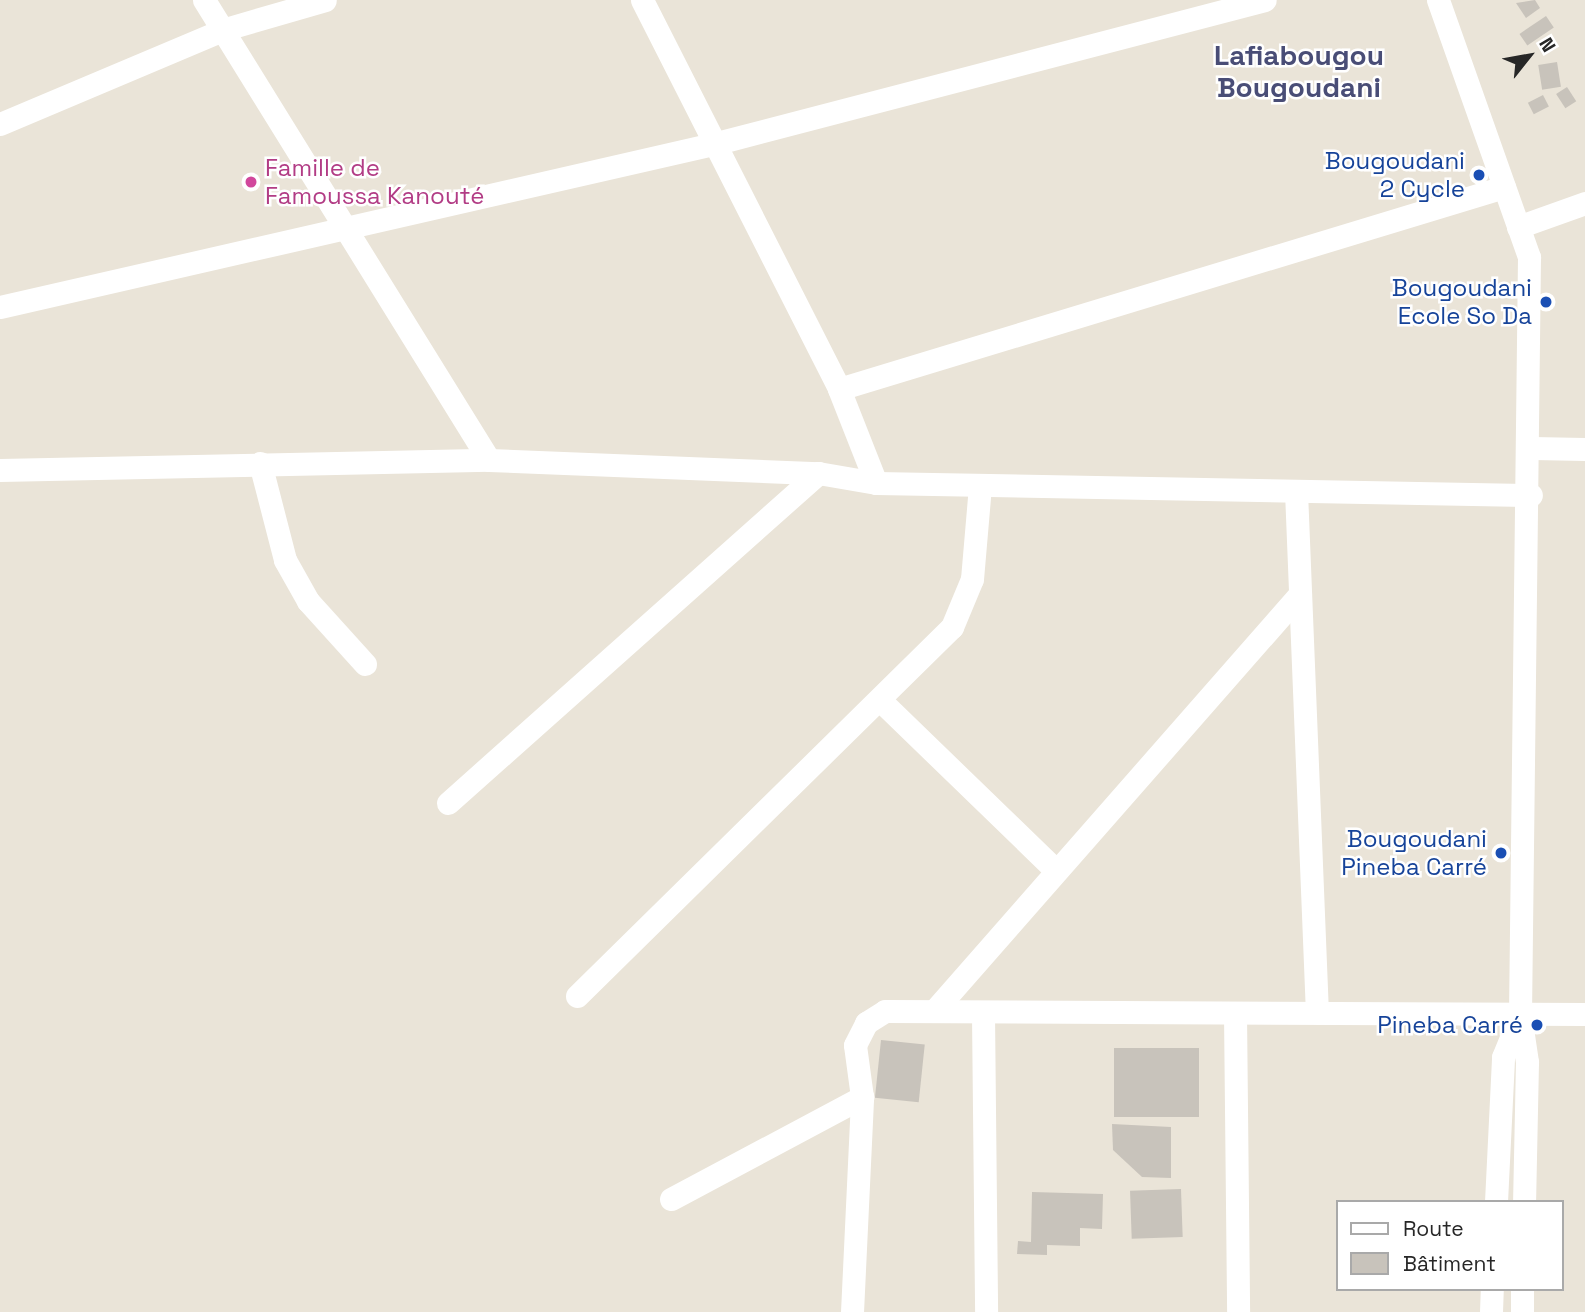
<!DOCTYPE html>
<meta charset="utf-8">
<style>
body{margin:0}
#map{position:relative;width:1585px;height:1312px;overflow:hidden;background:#eae4d8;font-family:"Space Grotesk",sans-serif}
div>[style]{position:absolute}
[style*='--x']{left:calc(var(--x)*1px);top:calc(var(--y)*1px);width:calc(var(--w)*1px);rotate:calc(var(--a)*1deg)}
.building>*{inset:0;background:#c8c3bb;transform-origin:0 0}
.street>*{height:23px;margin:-11.5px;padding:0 11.5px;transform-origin:11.5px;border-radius:11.5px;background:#fff}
.dots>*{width:19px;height:19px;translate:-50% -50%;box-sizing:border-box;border:4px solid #fff;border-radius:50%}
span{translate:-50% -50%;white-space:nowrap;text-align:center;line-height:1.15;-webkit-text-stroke:5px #fff;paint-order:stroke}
.transit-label{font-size:24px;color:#164399}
.right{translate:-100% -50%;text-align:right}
.hotel-label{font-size:24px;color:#b23c85}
.left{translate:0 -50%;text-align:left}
.quarter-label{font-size:28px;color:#494d76;font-weight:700}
.legend{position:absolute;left:1336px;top:1200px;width:228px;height:91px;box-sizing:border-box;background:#fff;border:2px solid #a9a9a9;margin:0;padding:9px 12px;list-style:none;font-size:21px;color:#272727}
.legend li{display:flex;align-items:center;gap:14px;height:35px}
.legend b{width:35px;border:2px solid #a9a9a9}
.north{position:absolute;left:1494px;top:21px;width:70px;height:70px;-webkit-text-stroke:5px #fff;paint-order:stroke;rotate:59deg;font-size:19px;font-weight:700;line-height:28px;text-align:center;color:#272727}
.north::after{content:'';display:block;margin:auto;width:24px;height:32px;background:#272727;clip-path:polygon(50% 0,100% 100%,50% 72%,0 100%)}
</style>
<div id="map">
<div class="building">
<div style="clip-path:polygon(1535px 0,1540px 8px,1526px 18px,1516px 3px)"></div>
<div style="left:1546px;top:16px;width:14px;height:32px;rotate:56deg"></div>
<div style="left:1557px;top:62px;width:25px;height:19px;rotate:81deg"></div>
<div style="left:1567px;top:87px;width:17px;height:13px;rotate:57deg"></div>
<div style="left:1543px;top:95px;width:13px;height:17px;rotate:63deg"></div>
<div style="left:881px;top:1040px;width:44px;height:58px;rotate:6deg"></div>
<div style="left:1114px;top:1048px;width:85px;height:69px"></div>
<div style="clip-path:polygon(1112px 1124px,1171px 1127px,1171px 1178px,1142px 1177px,1113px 1150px)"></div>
<div style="left:1181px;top:1189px;width:48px;height:51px;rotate:88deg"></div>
<div style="clip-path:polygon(1032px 1192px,1103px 1194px,1102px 1229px,1080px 1228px,1080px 1246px,1047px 1245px,1047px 1255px,1017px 1254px,1018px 1241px,1031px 1242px)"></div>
</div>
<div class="street">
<div style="--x:204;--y:0;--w:541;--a:58.22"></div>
<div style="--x:642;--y:0;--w:436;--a:63.1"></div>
<div style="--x:839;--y:389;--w:101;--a:68.5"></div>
<div style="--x:1438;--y:0;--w:273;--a:70.5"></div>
<div style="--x:1529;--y:257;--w:758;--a:90.68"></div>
<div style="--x:1520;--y:1015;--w:48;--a:81.5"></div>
<div style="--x:1527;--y:1062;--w:140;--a:91.2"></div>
<div style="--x:0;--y:124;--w:241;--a:-22.9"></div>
<div style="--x:222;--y:30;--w:107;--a:-16.2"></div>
<div style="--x:1518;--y:227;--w:71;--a:-19.7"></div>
<div style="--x:0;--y:307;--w:736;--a:-12.88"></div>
<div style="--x:717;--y:143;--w:566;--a:-14.63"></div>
<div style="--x:839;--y:389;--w:695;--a:-16.9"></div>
<div style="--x:1532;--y:448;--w:53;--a:1.1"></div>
<div style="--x:260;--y:463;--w:100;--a:75.5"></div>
<div style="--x:285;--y:560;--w:47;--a:60.7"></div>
<div style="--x:308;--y:601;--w:85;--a:47.9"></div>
<div style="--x:0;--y:470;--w:489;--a:-1.2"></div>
<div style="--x:489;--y:460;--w:329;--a:2.3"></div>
<div style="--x:818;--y:473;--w:59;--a:9.8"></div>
<div style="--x:876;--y:483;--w:655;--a:1.05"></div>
<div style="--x:1296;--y:491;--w:522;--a:87.7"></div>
<div style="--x:882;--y:702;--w:238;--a:44.1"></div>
<div style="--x:448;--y:803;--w:496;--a:-41.7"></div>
<div style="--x:577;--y:996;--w:526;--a:-44.54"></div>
<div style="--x:952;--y:627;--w:52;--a:-67.4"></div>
<div style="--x:972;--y:579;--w:94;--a:-85.1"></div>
<div style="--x:934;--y:1011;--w:555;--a:-48.73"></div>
<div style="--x:1235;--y:1013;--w:299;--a:89.4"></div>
<div style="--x:983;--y:1014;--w:298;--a:89.4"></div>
<div style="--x:671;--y:1199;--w:217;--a:-28.1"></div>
<div style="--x:1496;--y:1202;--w:145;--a:-87.2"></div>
<div style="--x:1503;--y:1057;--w:42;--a:-67.7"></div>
<div style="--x:852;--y:1312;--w:215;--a:-87.3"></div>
<div style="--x:862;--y:1097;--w:52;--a:-97.7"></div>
<div style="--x:855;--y:1045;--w:25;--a:-63"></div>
<div style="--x:866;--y:1023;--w:22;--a:-32"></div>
<div style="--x:885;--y:1011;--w:700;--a:0.25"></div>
<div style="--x:1491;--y:1312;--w:23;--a:-88"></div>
<div style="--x:1522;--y:1312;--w:23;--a:-90"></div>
</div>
<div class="dots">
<div style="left:1479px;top:175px;background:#1a4fb4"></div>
<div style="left:251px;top:182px;background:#d1479c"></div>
<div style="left:1546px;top:302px;background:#1a4fb4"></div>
<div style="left:1501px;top:853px;background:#1a4fb4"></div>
<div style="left:1537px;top:1025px;background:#1a4fb4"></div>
</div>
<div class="transit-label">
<span class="right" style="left:1465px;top:175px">Bougoudani<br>2 Cycle</span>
<span class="right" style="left:1532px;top:302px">Bougoudani<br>Ecole So Da</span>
<span class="right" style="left:1487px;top:853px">Bougoudani<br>Pineba Carré</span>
<span class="right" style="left:1523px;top:1025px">Pineba Carré</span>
</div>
<div class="hotel-label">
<span class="left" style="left:265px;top:182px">Famille de<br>Famoussa Kanouté</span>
</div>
<div class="quarter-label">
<span style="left:1299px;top:71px">Lafiabougou<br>Bougoudani</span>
</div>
<ul class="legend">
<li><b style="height:9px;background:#fff"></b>Route</li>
<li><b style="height:19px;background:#c8c3bb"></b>Bâtiment</li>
</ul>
<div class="north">N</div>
</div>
